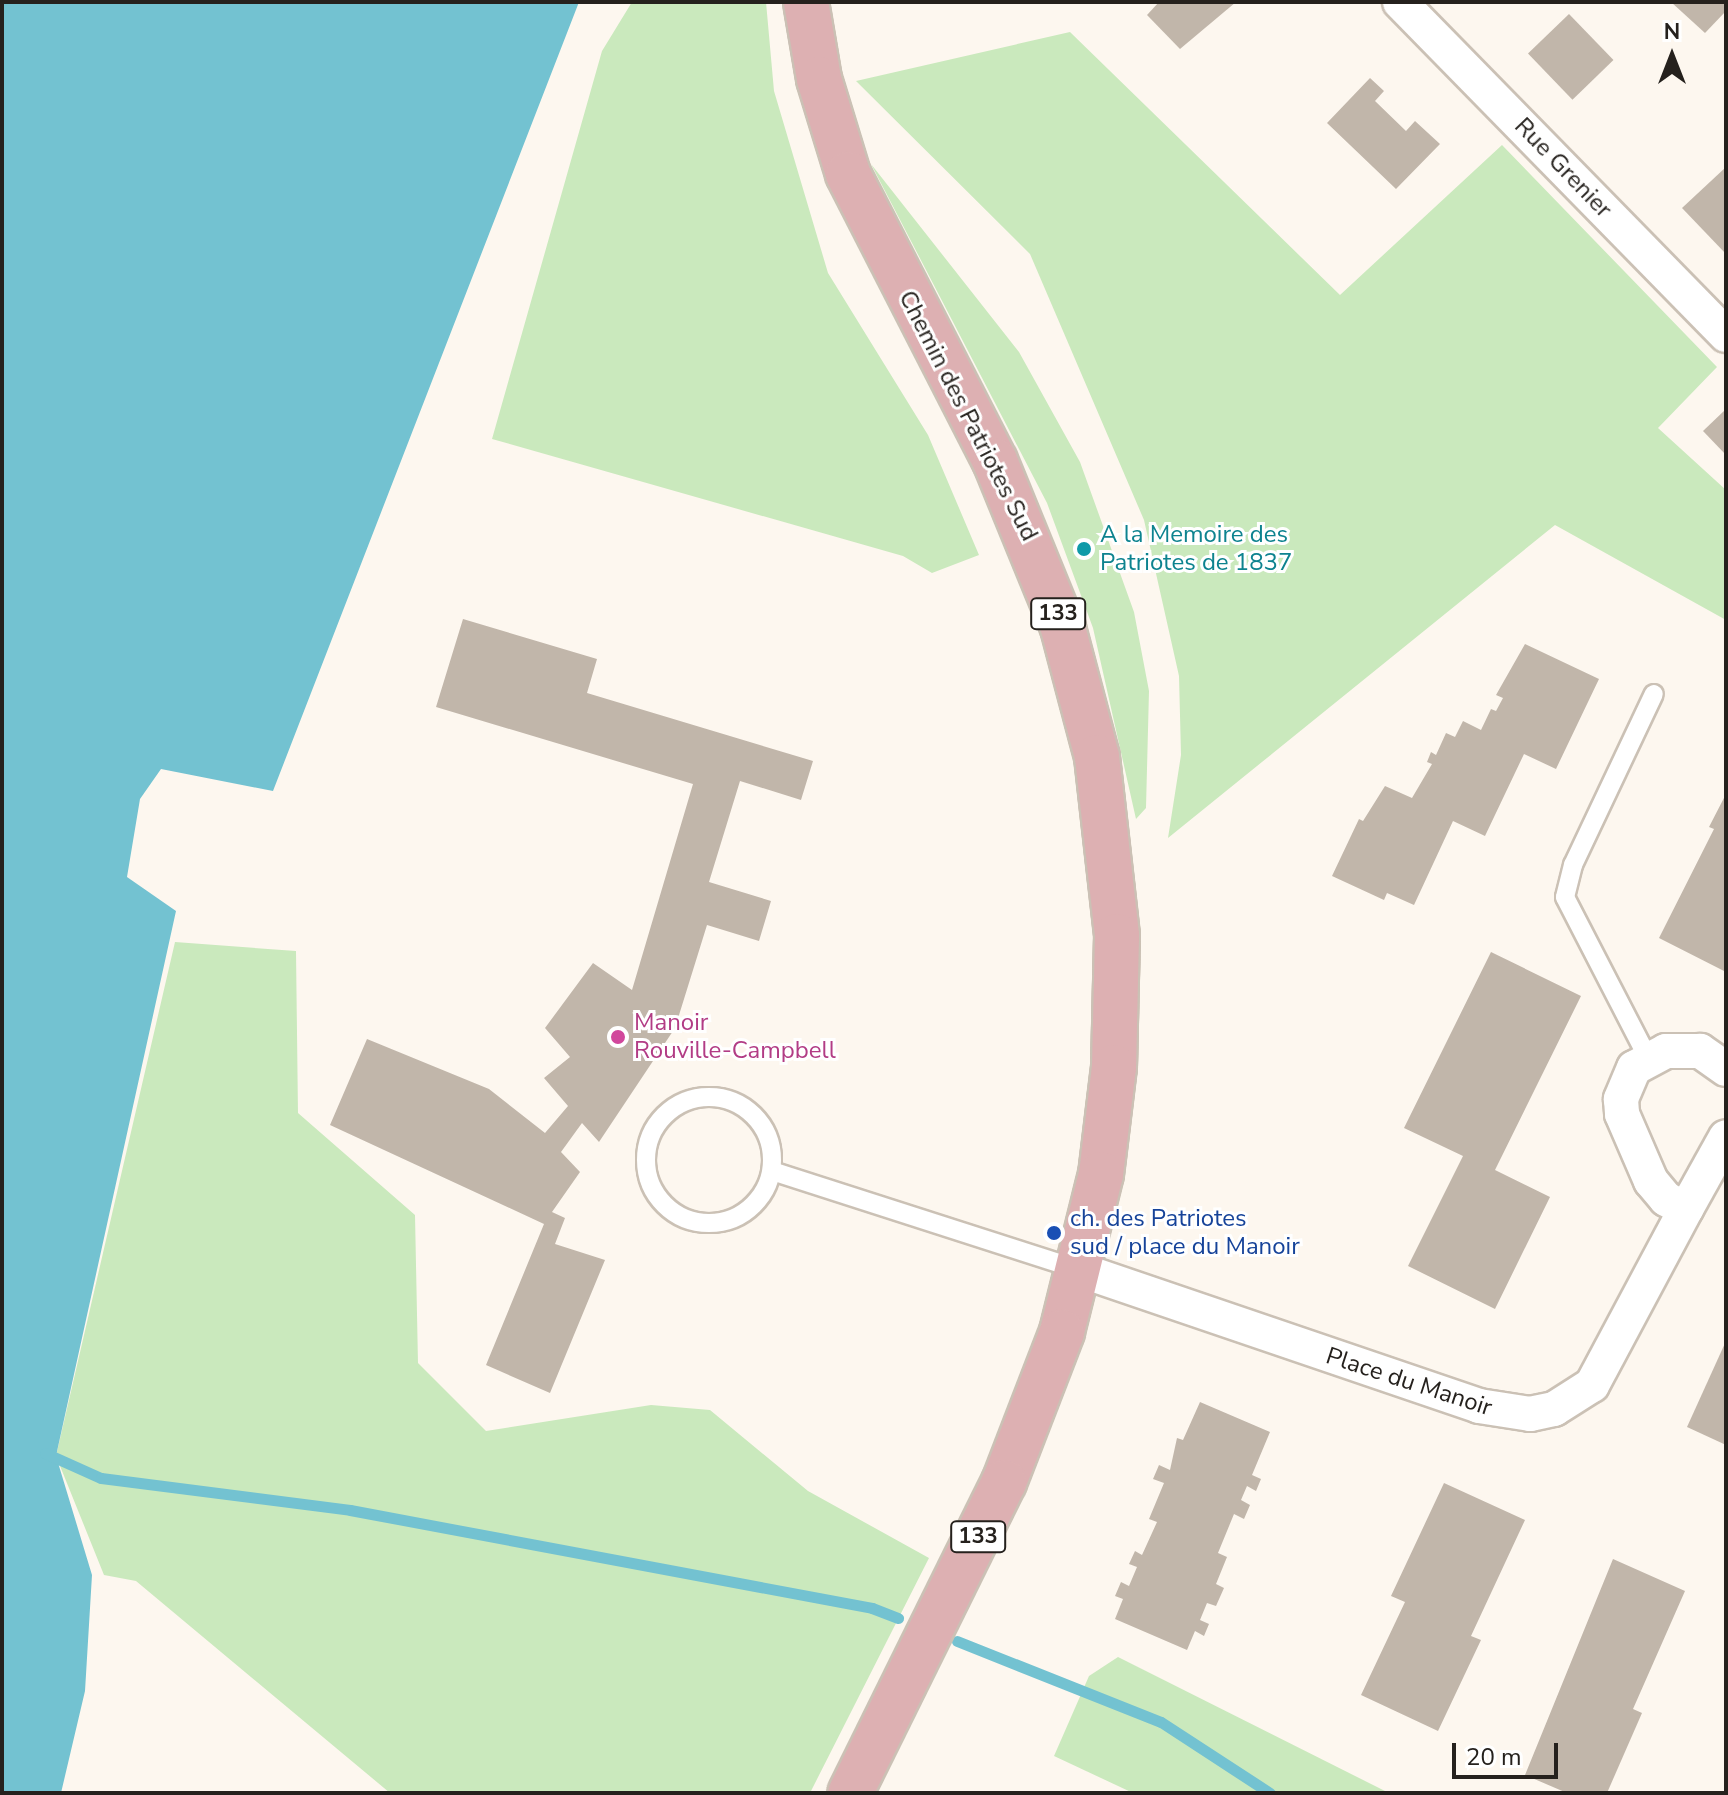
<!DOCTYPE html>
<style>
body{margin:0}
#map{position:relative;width:1728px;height:1795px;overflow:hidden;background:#fdf7ef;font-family:"Nunito Sans",sans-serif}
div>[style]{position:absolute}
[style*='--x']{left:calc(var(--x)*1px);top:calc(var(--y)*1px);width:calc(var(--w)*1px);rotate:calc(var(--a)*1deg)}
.green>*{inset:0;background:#cae9bd}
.water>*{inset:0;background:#73c2d1}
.stream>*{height:11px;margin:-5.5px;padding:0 5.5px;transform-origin:5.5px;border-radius:5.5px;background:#73c2d1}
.building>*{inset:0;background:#c1b6aa;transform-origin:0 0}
.roads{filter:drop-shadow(2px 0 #cbc1b5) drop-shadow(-2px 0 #cbc1b5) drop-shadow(0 2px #cbc1b5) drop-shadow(0 -2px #cbc1b5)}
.lane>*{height:18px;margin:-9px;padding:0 9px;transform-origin:9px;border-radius:9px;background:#fff}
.lane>.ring{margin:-9px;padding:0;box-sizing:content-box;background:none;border:18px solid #fff;border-radius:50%}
.street>*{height:34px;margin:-17px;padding:0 17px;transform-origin:17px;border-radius:17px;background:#fff}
.primary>*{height:44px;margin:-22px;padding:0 22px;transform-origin:22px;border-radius:22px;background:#ddb0b2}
.dots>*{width:22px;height:22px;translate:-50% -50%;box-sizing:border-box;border:4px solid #fff;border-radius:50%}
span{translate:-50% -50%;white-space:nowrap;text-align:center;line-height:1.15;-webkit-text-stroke:6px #fff;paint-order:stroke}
.shield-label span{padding:2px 6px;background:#fff;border:2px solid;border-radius:6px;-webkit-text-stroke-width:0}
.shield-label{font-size:22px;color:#25211d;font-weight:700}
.street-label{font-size:24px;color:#25211d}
.culture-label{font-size:24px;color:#0d838f}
.left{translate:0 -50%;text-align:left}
.hotel-label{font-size:24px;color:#b23c85}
.transit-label{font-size:24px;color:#164399}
.frame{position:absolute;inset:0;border:4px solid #25211d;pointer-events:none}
.north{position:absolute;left:1632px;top:16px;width:80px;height:80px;-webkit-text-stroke:6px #fff;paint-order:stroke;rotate:0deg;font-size:22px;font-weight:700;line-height:32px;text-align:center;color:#25211d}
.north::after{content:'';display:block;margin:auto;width:28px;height:36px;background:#25211d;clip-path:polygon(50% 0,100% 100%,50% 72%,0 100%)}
.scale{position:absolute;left:1452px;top:1743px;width:106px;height:36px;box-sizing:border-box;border:4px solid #25211d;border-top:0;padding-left:10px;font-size:24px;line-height:28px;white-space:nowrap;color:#25211d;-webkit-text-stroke:6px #fff;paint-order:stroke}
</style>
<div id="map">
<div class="green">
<div style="clip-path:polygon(632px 2px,766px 2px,774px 91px,828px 273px,928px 435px,979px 555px,932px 573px,903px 556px,492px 439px,602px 51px)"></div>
<div style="clip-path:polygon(1070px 32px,1340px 295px,1502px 145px,1717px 367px,1658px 428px,1726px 490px,1726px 620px,1555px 525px,1168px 838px,1181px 755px,1179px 676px,1144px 520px,1030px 254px,856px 81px)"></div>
<div style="clip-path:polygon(871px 164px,1019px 352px,1080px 462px,1134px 612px,1149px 691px,1146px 808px,1136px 819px,1093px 628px,1047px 503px)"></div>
<div style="clip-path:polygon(175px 942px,296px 951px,298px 1113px,415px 1215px,418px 1363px,486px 1431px,651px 1405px,710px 1410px,808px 1491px,929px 1558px,810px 1793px,390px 1793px,136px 1581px,104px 1575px,56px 1456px)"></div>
<div style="clip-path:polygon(1118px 1657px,1389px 1793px,1133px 1793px,1054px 1756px,1089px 1676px)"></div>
</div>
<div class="water">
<div style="clip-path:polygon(2px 2px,579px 2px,273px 791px,161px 769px,140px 799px,127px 877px,176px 911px,56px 1456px,92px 1575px,85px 1691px,61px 1793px,2px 1793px)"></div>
</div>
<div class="stream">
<div style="--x:45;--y:1453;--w:61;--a:24.1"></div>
<div style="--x:101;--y:1478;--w:251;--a:7.3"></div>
<div style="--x:350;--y:1510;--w:531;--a:10.63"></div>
<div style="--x:872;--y:1608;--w:28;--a:21"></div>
<div style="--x:957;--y:1641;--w:219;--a:21.7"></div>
<div style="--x:1161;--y:1722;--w:130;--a:33.1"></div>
</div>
<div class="building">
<div style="clip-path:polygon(1159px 2px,1236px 2px,1180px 49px,1147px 15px)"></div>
<div style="clip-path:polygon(1671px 2px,1726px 2px,1726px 11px,1705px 33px)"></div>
<div style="left:1569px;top:14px;width:64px;height:57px;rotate:46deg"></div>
<div style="clip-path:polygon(1370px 78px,1384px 91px,1375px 101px,1406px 131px,1415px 121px,1440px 144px,1396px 189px,1327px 123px)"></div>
<div style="clip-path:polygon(1726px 167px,1726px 254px,1682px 208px)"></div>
<div style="clip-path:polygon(1726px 409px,1726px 455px,1703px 431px)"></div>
<div style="clip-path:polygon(463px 619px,597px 659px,587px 693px,813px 761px,801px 800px,740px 781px,709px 882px,771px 901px,759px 941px,707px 925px,675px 1028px,599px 1142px,582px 1123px,561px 1152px,580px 1172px,552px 1212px,565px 1218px,555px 1244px,605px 1260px,550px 1393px,486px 1365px,544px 1224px,330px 1125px,367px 1039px,489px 1089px,545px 1133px,568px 1106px,544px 1078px,570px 1057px,545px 1028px,593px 963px,632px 990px,693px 784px,436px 707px)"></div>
<div style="clip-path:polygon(1525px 644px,1599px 679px,1556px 769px,1524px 754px,1485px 836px,1453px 821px,1414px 905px,1387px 893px,1384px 900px,1332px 876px,1359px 819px,1363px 821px,1385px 786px,1412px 798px,1432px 764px,1427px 762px,1431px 752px,1436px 755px,1446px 733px,1455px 737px,1463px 721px,1481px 730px,1491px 709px,1496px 711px,1503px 698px,1496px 695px)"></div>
<div style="clip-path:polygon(1726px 794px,1726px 972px,1659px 938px,1714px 829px,1709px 827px)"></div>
<div style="clip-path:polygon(1491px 952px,1581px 996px,1495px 1170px,1550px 1197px,1495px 1309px,1408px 1266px,1463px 1156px,1404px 1128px)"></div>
<div style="clip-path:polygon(1726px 1341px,1726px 1445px,1687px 1427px)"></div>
<div style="clip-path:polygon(1200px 1402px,1270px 1432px,1252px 1475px,1261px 1479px,1256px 1491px,1247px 1486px,1241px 1500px,1250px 1505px,1244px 1519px,1234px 1514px,1218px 1553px,1227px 1557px,1216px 1584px,1224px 1588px,1216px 1606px,1207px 1603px,1200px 1620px,1209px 1624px,1204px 1636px,1195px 1631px,1187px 1650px,1115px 1619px,1123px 1599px,1115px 1596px,1121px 1582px,1129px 1586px,1137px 1567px,1129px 1564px,1135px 1551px,1142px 1555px,1157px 1522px,1149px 1519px,1164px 1483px,1153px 1479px,1159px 1465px,1170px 1470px,1177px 1438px,1183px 1440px)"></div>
<div style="clip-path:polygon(1444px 1483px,1525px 1520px,1471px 1636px,1481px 1640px,1438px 1731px,1361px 1695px,1405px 1602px,1391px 1596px)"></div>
<div style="clip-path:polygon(1613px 1559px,1685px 1591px,1633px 1709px,1642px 1713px,1607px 1793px,1567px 1793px,1525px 1775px)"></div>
</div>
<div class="roads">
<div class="lane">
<div style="--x:1648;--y:1058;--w:181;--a:-117.3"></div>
<div style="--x:1565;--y:897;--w:33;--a:-76"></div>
<div style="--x:1573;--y:865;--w:189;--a:-64.7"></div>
<div class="ring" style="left:646px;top:1097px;width:108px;height:108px"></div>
<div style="--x:772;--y:1171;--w:320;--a:17.8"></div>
</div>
<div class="street">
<div style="--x:1400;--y:2;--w:466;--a:45.6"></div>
<div style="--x:1726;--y:1069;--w:32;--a:-145"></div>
<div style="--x:1700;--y:1051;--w:34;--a:180"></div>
<div style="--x:1666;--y:1051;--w:36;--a:152"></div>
<div style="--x:1634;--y:1068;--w:34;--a:113"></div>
<div style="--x:1621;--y:1099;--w:15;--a:86"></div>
<div style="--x:1622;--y:1114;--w:73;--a:66.6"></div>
<div style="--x:1651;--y:1181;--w:23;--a:50"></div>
<div style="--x:1666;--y:1199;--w:22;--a:27"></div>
<div style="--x:1686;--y:1209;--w:82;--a:-60.9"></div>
<div style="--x:1080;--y:1270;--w:422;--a:18.8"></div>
<div style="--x:1479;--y:1406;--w:52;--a:8.9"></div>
<div style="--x:1530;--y:1414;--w:25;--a:-12"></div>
<div style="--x:1554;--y:1409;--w:45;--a:-32.3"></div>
<div style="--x:1592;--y:1385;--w:200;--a:-61.9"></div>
</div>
<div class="primary">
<div style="--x:806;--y:2;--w:78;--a:80.4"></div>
<div style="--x:819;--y:79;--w:99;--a:73"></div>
<div style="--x:848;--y:174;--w:322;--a:62.9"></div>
<div style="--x:995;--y:461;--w:180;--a:67.8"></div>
<div style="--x:1063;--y:628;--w:133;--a:75.2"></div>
<div style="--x:1097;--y:757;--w:180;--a:83.6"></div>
<div style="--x:1117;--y:936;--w:131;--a:91.3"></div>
<div style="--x:1114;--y:1067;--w:108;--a:96.9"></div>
<div style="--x:1101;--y:1174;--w:163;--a:103.9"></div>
<div style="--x:1062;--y:1332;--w:161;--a:111.1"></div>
<div style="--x:1004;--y:1482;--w:347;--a:116.3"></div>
</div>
</div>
<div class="dots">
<div style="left:1084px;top:549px;background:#0f9aa8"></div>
<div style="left:618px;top:1037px;background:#d1479c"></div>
<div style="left:1054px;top:1233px;background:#1a4fb4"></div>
</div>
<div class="shield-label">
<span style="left:1058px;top:614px">133</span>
<span style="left:978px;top:1537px">133</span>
</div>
<div class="street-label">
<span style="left:1563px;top:168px;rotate:46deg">Rue Grenier</span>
<span style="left:968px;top:416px;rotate:63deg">Chemin des Patriotes Sud</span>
<span style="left:1409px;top:1382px;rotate:18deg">Place du Manoir</span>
</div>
<div class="culture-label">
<span class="left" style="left:1100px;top:549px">A la Memoire des<br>Patriotes de 1837</span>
</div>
<div class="hotel-label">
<span class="left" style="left:634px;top:1037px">Manoir<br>Rouville-Campbell</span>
</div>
<div class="transit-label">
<span class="left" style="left:1070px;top:1233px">ch. des Patriotes<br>sud / place du Manoir</span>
</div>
<div class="frame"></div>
<div class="north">N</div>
<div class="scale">20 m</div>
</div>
